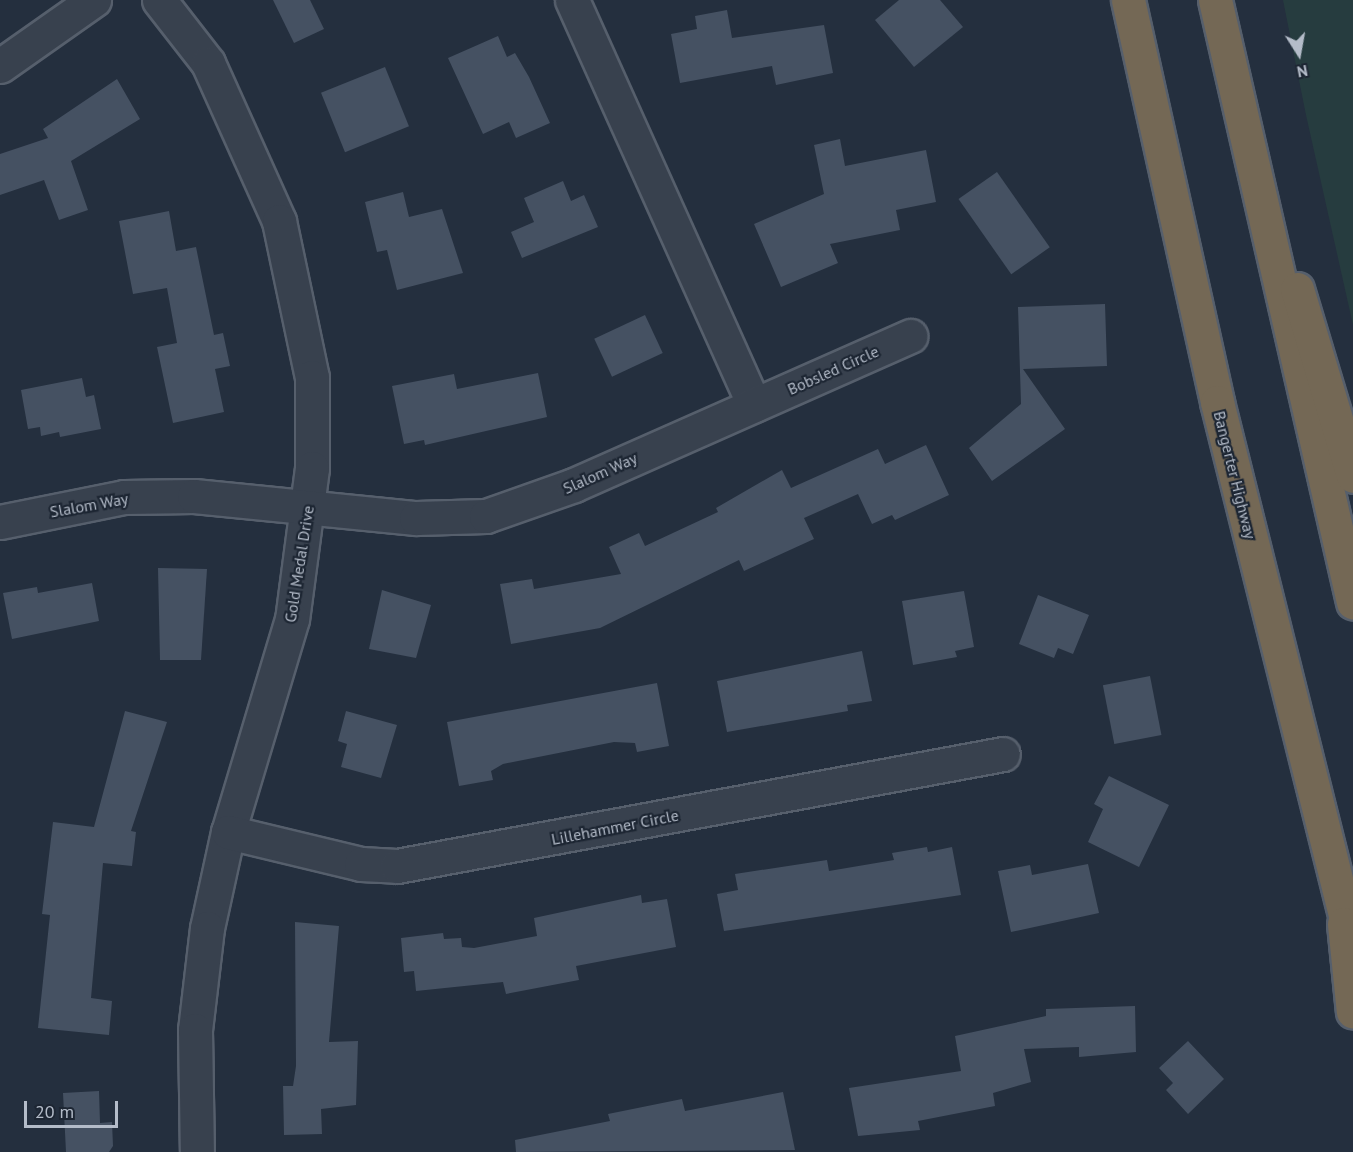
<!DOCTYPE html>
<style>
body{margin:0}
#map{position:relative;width:1353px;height:1152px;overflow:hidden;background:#242f3e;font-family:"PT Sans",sans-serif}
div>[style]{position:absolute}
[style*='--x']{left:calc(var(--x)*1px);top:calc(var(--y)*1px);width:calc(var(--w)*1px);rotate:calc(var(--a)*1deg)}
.green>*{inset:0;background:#263c3f}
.building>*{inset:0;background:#455162;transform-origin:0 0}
.roads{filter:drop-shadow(2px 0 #565f6c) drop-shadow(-2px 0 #565f6c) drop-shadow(0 2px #565f6c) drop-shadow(0 -2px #565f6c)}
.street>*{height:33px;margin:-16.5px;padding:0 16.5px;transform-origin:16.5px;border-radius:16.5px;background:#38414e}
.highway>*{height:33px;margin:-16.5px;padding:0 16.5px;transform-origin:16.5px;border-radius:16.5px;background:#746855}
span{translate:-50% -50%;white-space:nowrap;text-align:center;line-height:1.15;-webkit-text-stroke:4.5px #1d2633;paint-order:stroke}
.street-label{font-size:16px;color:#b4bcc9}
.north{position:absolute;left:1269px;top:24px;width:60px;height:60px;-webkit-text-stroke:4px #1d2633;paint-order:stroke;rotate:169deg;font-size:16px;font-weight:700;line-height:24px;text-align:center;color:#b4bcc9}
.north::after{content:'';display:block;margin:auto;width:21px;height:27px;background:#b4bcc9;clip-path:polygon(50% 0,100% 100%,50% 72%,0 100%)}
.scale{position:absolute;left:24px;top:1101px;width:94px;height:27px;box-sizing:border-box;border:3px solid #b4bcc9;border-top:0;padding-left:8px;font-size:18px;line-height:21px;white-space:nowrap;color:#b4bcc9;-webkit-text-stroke:4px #1d2633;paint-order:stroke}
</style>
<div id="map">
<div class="green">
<div style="clip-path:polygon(1283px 0,1353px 0,1353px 325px,1306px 115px)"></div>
</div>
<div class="building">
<div style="clip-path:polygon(273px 0,310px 0,324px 29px,294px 43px)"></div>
<div style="clip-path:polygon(899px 0,940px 0,963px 27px,914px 67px,875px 20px)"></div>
<div style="clip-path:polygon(727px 10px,732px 38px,824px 25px,833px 73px,776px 85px,772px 66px,680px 83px,671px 34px,697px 29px,695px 16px)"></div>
<div style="clip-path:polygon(498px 36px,507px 57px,515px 53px,529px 77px,550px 123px,516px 138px,509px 122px,483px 134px,448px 58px)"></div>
<div style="left:385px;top:67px;width:64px;height:69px;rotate:68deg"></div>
<div style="clip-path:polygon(117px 79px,140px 119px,71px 161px,88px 210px,59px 220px,44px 180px,0 195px,0 154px,48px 138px,43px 129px)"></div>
<div style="clip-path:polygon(840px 139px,845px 166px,926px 150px,936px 202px,896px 210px,900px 230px,830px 244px,838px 263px,781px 287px,754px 224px,824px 194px,814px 145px)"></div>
<div style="left:997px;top:172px;width:92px;height:47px;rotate:55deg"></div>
<div style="clip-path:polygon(563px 181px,571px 201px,584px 195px,598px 227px,522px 258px,511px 232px,534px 222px,524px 198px)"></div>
<div style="clip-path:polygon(403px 192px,409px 217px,442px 209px,463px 273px,397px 290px,387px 250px,377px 252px,365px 202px)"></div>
<div style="clip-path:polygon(169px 211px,176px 251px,196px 247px,214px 335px,223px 333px,230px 366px,215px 369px,224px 412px,173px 423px,157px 347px,177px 343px,167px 288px,133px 294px,119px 221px)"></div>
<div style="clip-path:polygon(1105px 304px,1107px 366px,1023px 369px,1065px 429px,992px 481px,969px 448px,1021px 404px,1018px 307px)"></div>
<div style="left:645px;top:315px;width:42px;height:56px;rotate:65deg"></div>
<div style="clip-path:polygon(538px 373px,547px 417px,425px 445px,424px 440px,404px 444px,392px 386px,454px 374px,457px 389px)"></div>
<div style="clip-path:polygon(82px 378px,86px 397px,94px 395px,101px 429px,60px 437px,59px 432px,41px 436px,40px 427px,28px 429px,21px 390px)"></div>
<div style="clip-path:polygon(926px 445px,949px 495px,895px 520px,892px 515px,872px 524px,858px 494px,804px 518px,814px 539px,744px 571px,739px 560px,600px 628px,511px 644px,500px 584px,532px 579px,534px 589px,621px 574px,609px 547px,639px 533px,645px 546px,718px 512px,716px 508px,782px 470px,791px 488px,878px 449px,885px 464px)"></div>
<div style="clip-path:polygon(158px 568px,207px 569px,201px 660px,160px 660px)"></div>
<div style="clip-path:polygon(92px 583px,99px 621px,12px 639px,3px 593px,37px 587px,38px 593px)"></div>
<div style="clip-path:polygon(382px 590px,431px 605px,416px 658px,369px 649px)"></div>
<div style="clip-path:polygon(964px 591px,974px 647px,955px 651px,957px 657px,913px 665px,902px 601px)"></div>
<div style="clip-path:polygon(1038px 595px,1089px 615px,1073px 654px,1058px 648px,1054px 658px,1019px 644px)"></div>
<div style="clip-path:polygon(862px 651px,872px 701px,847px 705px,848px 711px,727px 732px,717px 681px)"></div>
<div style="left:1150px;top:676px;width:60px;height:48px;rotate:79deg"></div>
<div style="clip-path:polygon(657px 683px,669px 746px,637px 752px,635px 743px,614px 742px,503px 764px,491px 771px,493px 780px,459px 786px,447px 722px)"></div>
<div style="clip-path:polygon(125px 711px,167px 722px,131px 831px,136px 832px,132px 866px,103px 863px,91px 998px,112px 1001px,109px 1035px,38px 1028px,50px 915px,42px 914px,53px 822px,94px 827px)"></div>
<div style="clip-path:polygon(346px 711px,397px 725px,381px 778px,341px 767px,347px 744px,338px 741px)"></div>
<div style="clip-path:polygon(1109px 776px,1169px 805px,1139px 867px,1088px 842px,1103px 809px,1094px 804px)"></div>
<div style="clip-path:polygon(927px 847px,928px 852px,952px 847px,961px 895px,724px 931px,717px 894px,738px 890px,735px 874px,827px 860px,829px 871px,894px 860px,892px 853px)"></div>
<div style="clip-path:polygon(1088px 864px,1099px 913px,1011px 932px,998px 871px,1030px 865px,1032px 875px)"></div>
<div style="clip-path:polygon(641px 895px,642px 903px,667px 899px,676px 947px,576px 966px,579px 980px,506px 994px,503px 982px,416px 991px,414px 971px,404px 972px,401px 938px,443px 933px,444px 939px,461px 938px,462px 947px,474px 948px,537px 936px,534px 918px)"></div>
<div style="clip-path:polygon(295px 922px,339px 926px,329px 1042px,358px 1041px,356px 1105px,321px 1109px,322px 1134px,284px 1135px,283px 1086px,293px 1086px,296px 1066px)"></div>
<div style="clip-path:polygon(1135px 1006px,1136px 1052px,1079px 1057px,1079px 1047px,1024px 1049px,1031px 1082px,993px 1093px,995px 1106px,918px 1121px,920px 1130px,858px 1136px,849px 1088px,961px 1071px,955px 1036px,1046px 1016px,1046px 1009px)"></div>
<div style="clip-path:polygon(1188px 1041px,1224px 1079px,1188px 1114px,1166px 1090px,1173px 1083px,1159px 1068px)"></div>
<div style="clip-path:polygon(99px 1091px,100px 1123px,112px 1122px,113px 1146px,109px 1152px,66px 1152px,63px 1093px)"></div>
<div style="clip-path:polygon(783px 1092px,795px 1150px,516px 1152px,515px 1140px,610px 1121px,608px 1114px,682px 1099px,685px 1111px)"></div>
</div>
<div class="roads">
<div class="street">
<div style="--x:159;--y:0;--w:80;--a:52.1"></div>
<div style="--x:208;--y:63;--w:173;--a:65.8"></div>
<div style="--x:279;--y:221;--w:159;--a:78.1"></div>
<div style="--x:312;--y:377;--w:91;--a:90"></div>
<div style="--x:312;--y:468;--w:152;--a:97.5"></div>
<div style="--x:292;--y:619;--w:222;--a:106.7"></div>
<div style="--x:228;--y:832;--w:98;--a:102.3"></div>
<div style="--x:207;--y:928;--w:103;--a:96.7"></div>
<div style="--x:195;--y:1030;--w:122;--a:89.1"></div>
<div style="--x:572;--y:0;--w:444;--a:65.8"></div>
<div style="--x:0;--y:66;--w:115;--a:-35.1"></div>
<div style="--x:0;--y:522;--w:126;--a:-11.4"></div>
<div style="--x:124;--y:497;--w:70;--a:-0.8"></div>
<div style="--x:194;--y:496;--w:223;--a:5.7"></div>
<div style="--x:416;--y:518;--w:70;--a:-1.6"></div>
<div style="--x:486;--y:516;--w:93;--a:-19.4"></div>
<div style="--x:574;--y:485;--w:368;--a:-23.9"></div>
<div style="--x:228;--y:832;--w:137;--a:13.5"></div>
<div style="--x:361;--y:864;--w:36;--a:3"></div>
<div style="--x:397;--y:866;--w:616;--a:-10.47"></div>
</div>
<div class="highway">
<div style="--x:1128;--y:0;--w:412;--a:77.5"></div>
<div style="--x:1217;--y:402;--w:562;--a:75.99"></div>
<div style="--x:1215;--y:0;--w:618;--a:77.09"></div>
<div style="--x:1297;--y:289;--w:195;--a:73.3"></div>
<div style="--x:1344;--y:924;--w:88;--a:84.2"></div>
</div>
</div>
<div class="street-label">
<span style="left:833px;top:370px;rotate:-24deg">Bobsled Circle</span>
<span style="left:600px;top:473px;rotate:-24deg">Slalom Way</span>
<span style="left:1235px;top:475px;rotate:76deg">Bangerter Highway</span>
<span style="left:89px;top:505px;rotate:-10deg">Slalom Way</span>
<span style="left:299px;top:564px;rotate:-81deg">Gold Medal Drive</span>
<span style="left:615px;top:827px;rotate:-11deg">Lillehammer Circle</span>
</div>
<div class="north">N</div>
<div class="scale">20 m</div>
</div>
